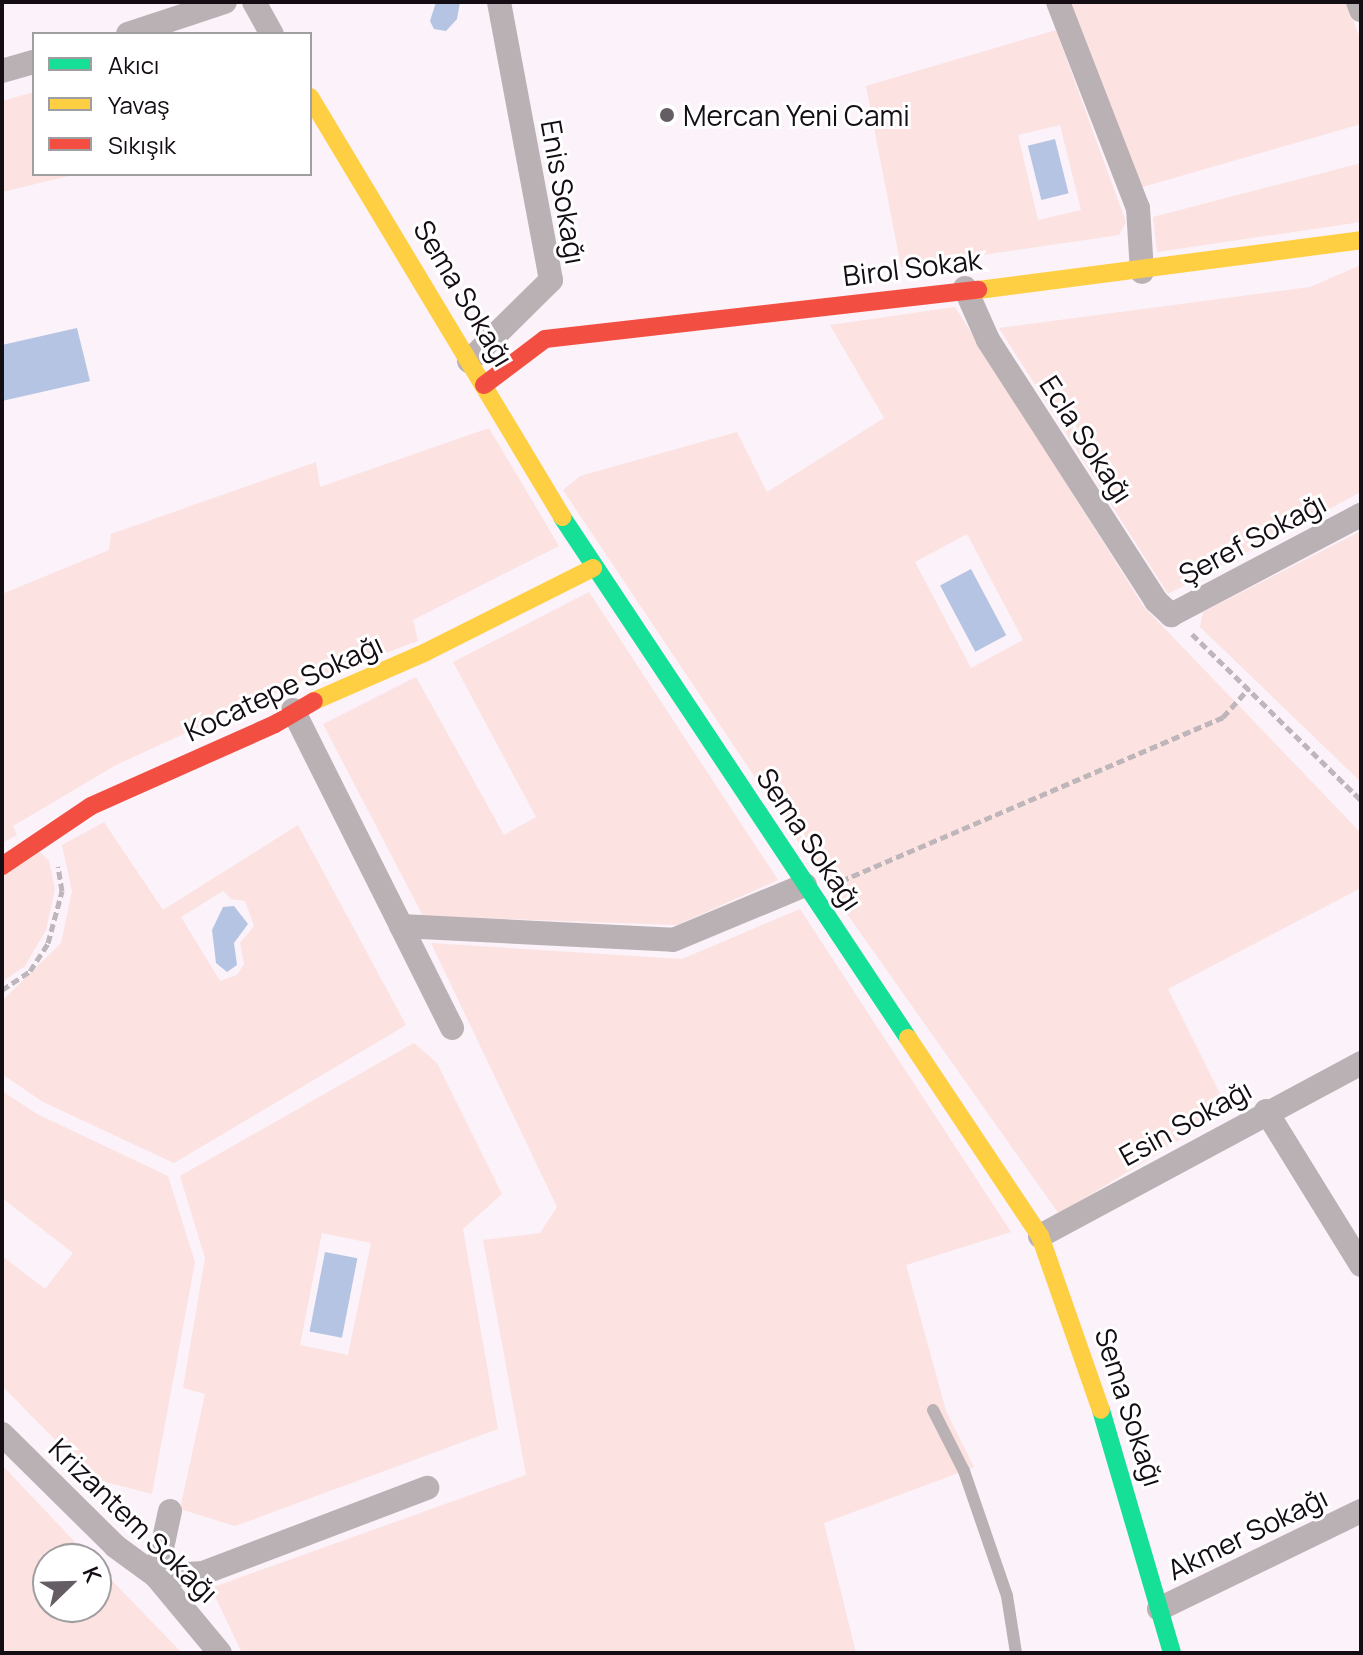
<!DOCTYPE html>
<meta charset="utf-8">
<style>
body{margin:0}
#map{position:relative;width:1363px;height:1655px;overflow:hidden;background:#fbf2fa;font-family:Manrope,sans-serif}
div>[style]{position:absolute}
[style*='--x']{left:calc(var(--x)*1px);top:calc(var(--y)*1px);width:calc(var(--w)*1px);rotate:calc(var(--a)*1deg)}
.green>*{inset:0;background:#fce2e0}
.water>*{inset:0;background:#b4c4e2;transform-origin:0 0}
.path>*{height:5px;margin-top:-2.5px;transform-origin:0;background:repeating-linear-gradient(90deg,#beb6ba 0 8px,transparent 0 12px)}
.lane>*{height:12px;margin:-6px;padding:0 6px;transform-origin:6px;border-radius:6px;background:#bab1b4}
.street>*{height:24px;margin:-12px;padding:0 12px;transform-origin:12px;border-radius:12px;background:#bab1b4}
.fast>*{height:18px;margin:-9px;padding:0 9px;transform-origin:9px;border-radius:9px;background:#16e098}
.slow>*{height:18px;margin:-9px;padding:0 9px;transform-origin:9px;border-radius:9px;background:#ffcf43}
.jam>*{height:18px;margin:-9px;padding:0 9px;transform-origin:9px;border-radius:9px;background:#f24e42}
.dots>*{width:22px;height:22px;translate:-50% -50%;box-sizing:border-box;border:4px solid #fff;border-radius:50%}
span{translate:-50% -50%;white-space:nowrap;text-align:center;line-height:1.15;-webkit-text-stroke:6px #fff;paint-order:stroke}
.poi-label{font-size:28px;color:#140d14}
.left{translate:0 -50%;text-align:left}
.street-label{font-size:28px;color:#140d14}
.frame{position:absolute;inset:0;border:4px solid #140d14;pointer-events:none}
.legend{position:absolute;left:32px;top:32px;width:280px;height:144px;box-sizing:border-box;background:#fff;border:2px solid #a19ea1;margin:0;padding:10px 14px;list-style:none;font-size:24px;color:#140d14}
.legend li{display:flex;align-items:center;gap:16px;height:40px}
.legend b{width:40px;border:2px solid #a19ea1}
.north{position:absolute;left:32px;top:1543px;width:80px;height:80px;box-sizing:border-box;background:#fff;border:2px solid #a19ea1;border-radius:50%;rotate:67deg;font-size:22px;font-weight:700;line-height:32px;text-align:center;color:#140d14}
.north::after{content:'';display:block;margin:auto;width:28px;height:36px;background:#655d64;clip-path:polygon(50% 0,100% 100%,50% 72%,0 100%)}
</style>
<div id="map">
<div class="green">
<div style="clip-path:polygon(1068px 2px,1345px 2px,1361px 40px,1361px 124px,1139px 188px)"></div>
<div style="clip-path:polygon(evenodd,1056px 30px,1126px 222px,1119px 235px,901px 267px,866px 86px,1056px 30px,1060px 125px,1081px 210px,1038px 220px,1018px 135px,1060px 125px)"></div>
<div style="clip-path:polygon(34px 92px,34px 174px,77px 174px,2px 192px,2px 101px)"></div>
<div style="clip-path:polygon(1361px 163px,1361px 222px,1157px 252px,1153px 217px)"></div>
<div style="clip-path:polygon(1361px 265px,1361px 492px,1168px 594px,999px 328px,1310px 287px)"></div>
<div style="clip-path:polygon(evenodd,955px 307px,1144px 607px,1361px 833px,1361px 888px,1168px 989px,1228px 1110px,1059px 1214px,835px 897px,563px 490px,580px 476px,737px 432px,767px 492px,884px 418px,830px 325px,955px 307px,967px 534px,1023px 640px,971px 668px,915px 562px,967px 534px)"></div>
<div style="clip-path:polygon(489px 428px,559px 546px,413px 620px,418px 641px,259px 699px,116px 765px,13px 826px,17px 835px,2px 843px,2px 594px,109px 550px,111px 534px,316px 462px,320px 487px)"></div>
<div style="clip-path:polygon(1361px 531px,1361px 782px,1200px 627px,1203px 612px)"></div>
<div style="clip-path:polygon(589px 592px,778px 880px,677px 925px,423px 916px,323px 724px,416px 677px,504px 835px,536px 817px,453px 662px)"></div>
<div style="clip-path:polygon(evenodd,104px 822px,163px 910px,298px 825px,406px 1025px,174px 1163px,43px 1102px,2px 1074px,2px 1001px,61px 943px,72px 891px,62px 845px,104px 822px,223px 891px,231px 899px,245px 901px,254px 926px,240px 943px,244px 964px,237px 975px,220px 981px,181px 917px,223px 891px)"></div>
<div style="clip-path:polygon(40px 852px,49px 861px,55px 889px,46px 930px,25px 966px,2px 982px,2px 876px)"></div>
<div style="clip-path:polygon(800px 909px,1011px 1232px,906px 1265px,946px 1411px,974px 1467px,824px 1523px,856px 1653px,242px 1653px,211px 1588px,526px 1475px,483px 1240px,540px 1233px,557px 1207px,431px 943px,682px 959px)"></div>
<div style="clip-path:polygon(evenodd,414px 1043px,437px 1063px,502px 1194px,463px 1229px,498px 1429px,235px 1526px,180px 1509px,205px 1394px,183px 1388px,205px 1258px,180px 1176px,414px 1043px,322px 1233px,371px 1243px,348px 1355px,300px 1345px,322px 1233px)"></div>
<div style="clip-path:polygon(2px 1091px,37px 1114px,168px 1176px,195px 1262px,152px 1494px,94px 1479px,2px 1386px,2px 1256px,45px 1289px,73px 1253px,2px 1198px)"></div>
<div style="clip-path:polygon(2px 1465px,91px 1559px,48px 1559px,48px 1607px,96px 1607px,96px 1564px,182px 1653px,2px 1653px)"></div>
</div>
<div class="water">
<div style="clip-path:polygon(436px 2px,460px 2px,457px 19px,446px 31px,434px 29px,430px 21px)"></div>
<div style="left:1055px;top:139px;width:56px;height:28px;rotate:76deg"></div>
<div style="clip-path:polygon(77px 328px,90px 381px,2px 401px,2px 345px)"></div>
<div style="left:971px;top:569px;width:75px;height:35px;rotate:62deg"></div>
<div style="clip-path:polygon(234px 906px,248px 924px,234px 943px,237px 965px,227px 972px,216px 963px,212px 930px,223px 907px)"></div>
<div style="left:325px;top:1252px;width:33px;height:81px;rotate:11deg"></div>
</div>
<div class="path">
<div style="--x:1192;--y:634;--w:237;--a:44.5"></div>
<div style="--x:841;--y:881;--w:416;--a:-23.2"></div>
<div style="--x:1223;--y:717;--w:39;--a:-48"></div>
<div style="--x:2;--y:990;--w:34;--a:-34"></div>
<div style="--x:30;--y:971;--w:33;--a:-57"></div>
<div style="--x:48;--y:943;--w:54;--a:-74.9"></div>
<div style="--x:62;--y:891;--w:25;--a:-99"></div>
</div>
<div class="lane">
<div style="--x:933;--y:1410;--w:68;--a:63.1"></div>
<div style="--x:964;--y:1471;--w:132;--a:71"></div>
<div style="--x:1007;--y:1596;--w:58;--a:81"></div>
</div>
<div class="street">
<div style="--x:254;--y:2;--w:37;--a:61"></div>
<div style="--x:1058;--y:2;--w:221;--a:68.8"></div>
<div style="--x:1138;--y:208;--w:64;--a:86.4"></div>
<div style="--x:1358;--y:2;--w:9;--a:69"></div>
<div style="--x:128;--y:34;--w:102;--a:-18.3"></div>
<div style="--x:2;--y:71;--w:33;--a:-16"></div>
<div style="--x:965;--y:288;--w:57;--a:66.1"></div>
<div style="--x:988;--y:340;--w:310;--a:57.2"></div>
<div style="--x:1156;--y:601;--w:21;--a:43"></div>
<div style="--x:1171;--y:615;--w:215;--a:-27.8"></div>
<div style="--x:469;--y:361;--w:115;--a:-44.6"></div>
<div style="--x:551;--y:280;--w:283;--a:-100.6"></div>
<div style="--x:293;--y:710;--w:241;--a:63.4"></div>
<div style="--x:401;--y:926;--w:272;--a:2.9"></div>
<div style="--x:673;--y:940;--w:143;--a:-22.6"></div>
<div style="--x:401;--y:926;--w:114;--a:63.4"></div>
<div style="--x:1266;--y:1111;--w:181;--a:58.3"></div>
<div style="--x:1040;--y:1236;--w:365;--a:-28.3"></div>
<div style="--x:2;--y:1434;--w:159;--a:44.7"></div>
<div style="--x:115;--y:1546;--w:51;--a:36.2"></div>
<div style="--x:156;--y:1576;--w:100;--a:50.3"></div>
<div style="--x:170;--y:1511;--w:66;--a:102.2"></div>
<div style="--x:156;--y:1576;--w:47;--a:-3.7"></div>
<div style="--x:203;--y:1573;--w:240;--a:-20.8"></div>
<div style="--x:1159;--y:1609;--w:225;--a:-25.9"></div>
</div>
<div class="fast">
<div style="--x:562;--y:517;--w:625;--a:56.41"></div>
<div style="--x:1101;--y:1410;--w:253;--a:73.7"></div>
</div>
<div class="slow">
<div style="--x:310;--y:97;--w:490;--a:59"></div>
<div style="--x:978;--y:290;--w:386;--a:-7.4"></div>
<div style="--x:314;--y:701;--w:122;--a:-23.6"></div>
<div style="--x:426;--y:652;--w:187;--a:-26.7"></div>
<div style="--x:908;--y:1038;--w:238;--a:56.3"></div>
<div style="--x:1040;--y:1236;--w:184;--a:70.7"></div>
</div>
<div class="jam">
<div style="--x:484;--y:385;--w:76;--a:-37"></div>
<div style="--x:545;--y:339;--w:436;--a:-6.5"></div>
<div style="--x:2;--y:866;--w:107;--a:-34"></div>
<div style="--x:91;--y:806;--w:201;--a:-24"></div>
<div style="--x:275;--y:724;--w:45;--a:-30.5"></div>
</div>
<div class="dots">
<div style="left:667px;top:115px;background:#655d64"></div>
</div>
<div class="poi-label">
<span class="left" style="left:683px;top:115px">Mercan Yeni Cami</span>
</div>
<div class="street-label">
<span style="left:564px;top:192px;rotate:80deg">Enis Sokağı</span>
<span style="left:912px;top:267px;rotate:-7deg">Birol Sokak</span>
<span style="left:464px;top:293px;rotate:59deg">Sema Sokağı</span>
<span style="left:1087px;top:439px;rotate:57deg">Ecla Sokağı</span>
<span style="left:1252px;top:538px;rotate:-28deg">Şeref Sokağı</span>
<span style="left:283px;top:687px;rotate:-25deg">Kocatepe Sokağı</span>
<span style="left:810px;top:839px;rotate:56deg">Sema Sokağı</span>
<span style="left:1185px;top:1122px;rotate:-29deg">Esin Sokağı</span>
<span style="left:1130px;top:1407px;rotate:72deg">Sema Sokağı</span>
<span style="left:134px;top:1520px;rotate:44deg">Krizantem Sokağı</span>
<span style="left:1247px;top:1533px;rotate:-26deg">Akmer Sokağı</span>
</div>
<div class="frame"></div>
<ul class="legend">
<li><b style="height:10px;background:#16e098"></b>Akıcı</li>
<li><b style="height:10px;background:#ffcf43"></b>Yavaş</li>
<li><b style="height:10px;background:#f24e42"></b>Sıkışık</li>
</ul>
<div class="north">K</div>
</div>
